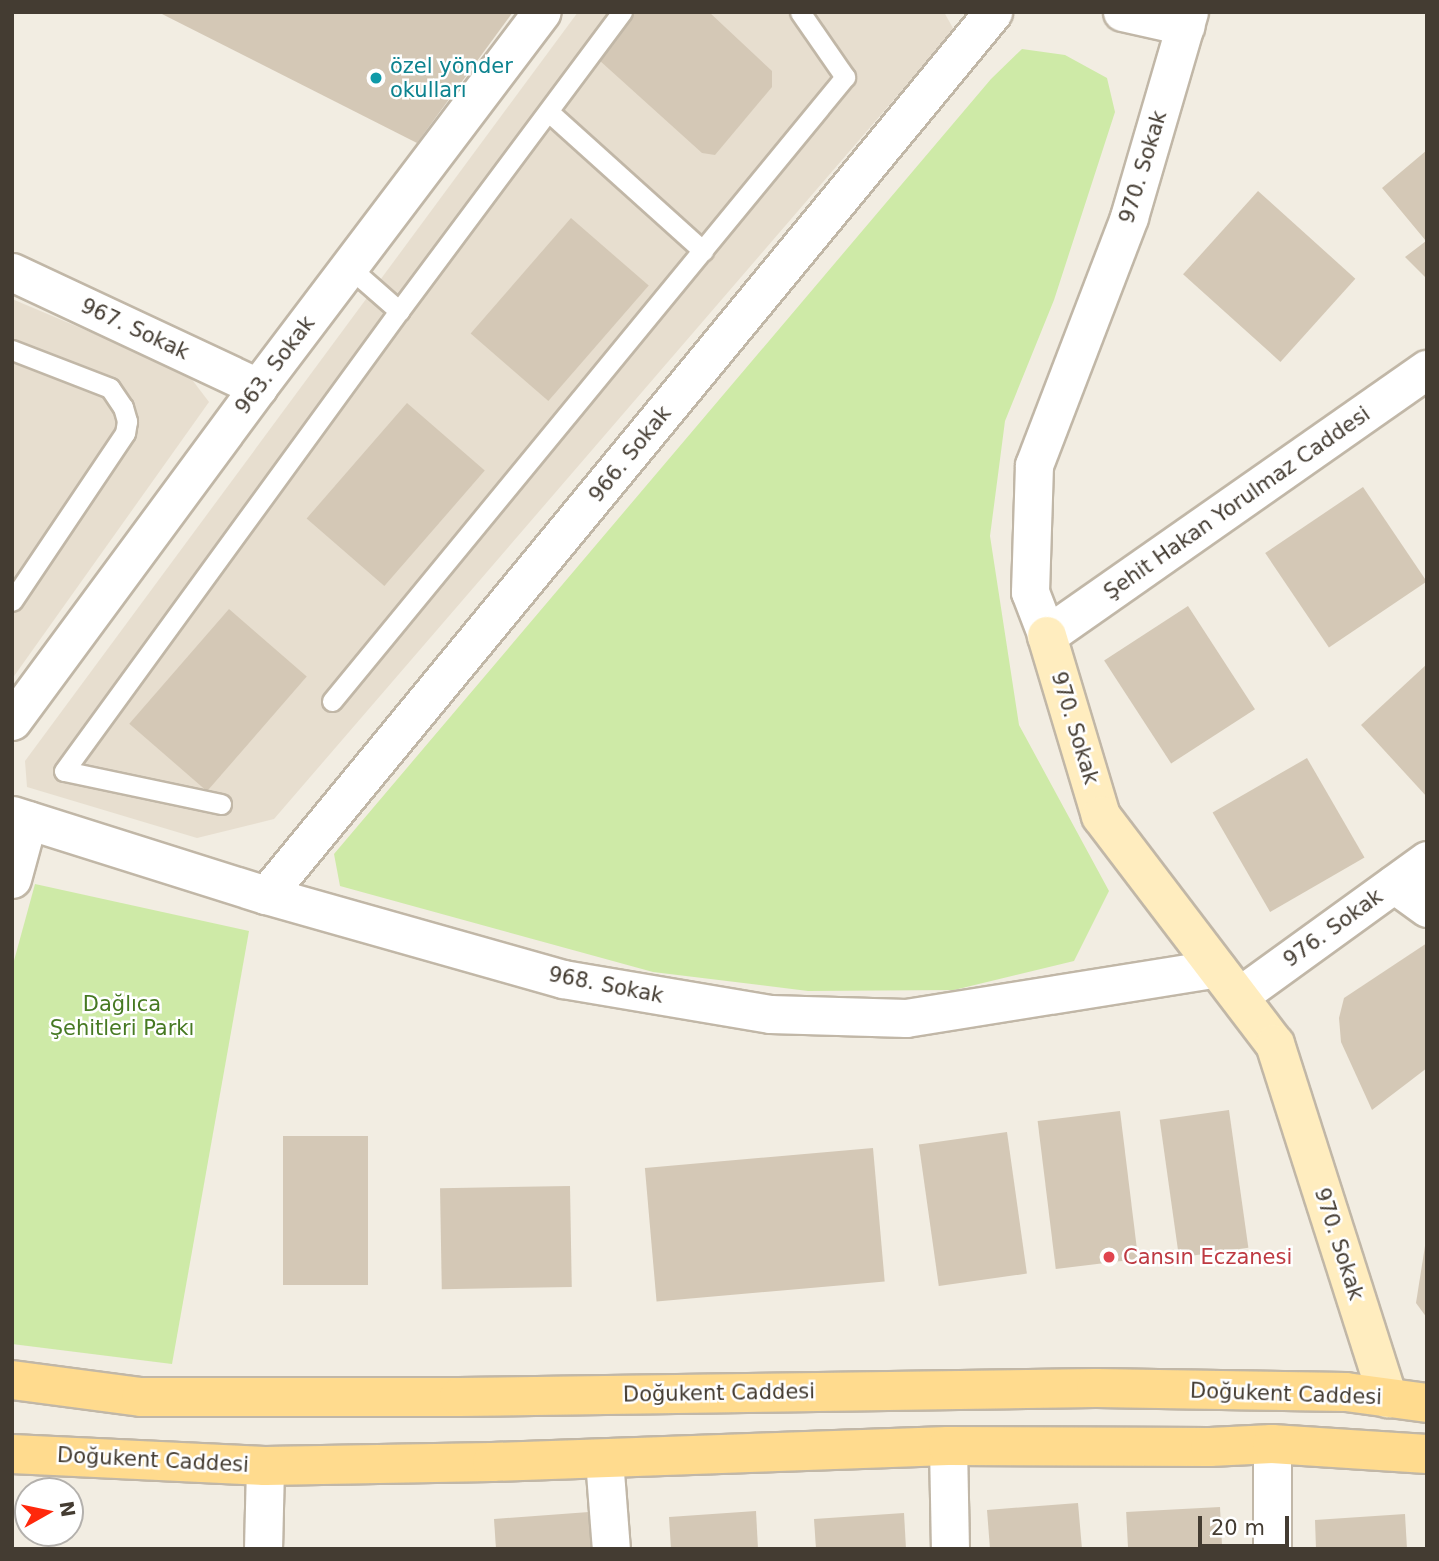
<!DOCTYPE html>
<meta charset="utf-8">
<style>
body{margin:0}
#map{position:relative;width:1439px;height:1561px;overflow:hidden;background:#f2ede2;font-family:"DejaVu Sans",sans-serif}
div>[style]{position:absolute}
[style*='--x']{left:calc(var(--x)*1px);top:calc(var(--y)*1px);width:calc(var(--w)*1px);rotate:calc(var(--a)*1deg)}
.residential>*{inset:0;background:#e7decf}
.green>*{inset:0;background:#ceeaa7}
.building>*{inset:0;background:#d4c8b6;transform-origin:0 0}
.roads{filter:drop-shadow(2px 0 #c1b7a7) drop-shadow(-2px 0 #c1b7a7) drop-shadow(0 2px #c1b7a7) drop-shadow(0 -2px #c1b7a7)}
.service>*{height:19px;margin:-9.5px;padding:0 9.5px;transform-origin:9.5px;border-radius:9.5px;background:#fff}
.minor>*{height:37px;margin:-18.5px;padding:0 18.5px;transform-origin:18.5px;border-radius:18.5px;background:#fff}
.tertiary>*{height:38px;margin:-19px;padding:0 19px;transform-origin:19px;border-radius:19px;background:#fff}
.secondary>*{height:38px;margin:-19px;padding:0 19px;transform-origin:19px;border-radius:19px;background:#ffedbf}
.primary>*{height:38px;margin:-19px;padding:0 19px;transform-origin:19px;border-radius:19px;background:#ffdb8e}
.dots>*{width:19px;height:19px;translate:-50% -50%;box-sizing:border-box;border:4px solid #fff;border-radius:50%}
span{translate:-50% -50%;white-space:nowrap;text-align:center;line-height:1.15;-webkit-text-stroke:5px #fff;paint-order:stroke}
.culture-label{font-size:21px;color:#0d838f}
.left{translate:0 -50%;text-align:left}
.street-label{font-size:21px;color:#443c32}
.park-label{font-size:21px;color:#467922}
.health-label{font-size:21px;color:#be3a42}
.frame{position:absolute;inset:0;border:14px solid #443c32;pointer-events:none}
.north{position:absolute;left:14px;top:1477px;width:70px;height:70px;box-sizing:border-box;background:#fff;border:2px solid #b4b1ad;border-radius:50%;rotate:81deg;font-size:19px;font-weight:700;line-height:28px;text-align:center;color:#443c32}
.north::after{content:'';display:block;margin:auto;width:24px;height:32px;background:#ff280c;clip-path:polygon(50% 0,100% 100%,50% 72%,0 100%)}
.scale{position:absolute;left:1198px;top:1516px;width:91px;height:32px;box-sizing:border-box;border:4px solid #443c32;border-top:0;padding-left:9px;font-size:21px;line-height:24px;white-space:nowrap;color:#443c32;-webkit-text-stroke:5px #fff;paint-order:stroke}
</style>
<div id="map">
<div class="residential">
<div style="clip-path:polygon(578px 12px,944px 12px,954px 30px,274px 819px,197px 838px,27px 787px,25px 761px)"></div>
<div style="clip-path:polygon(12px 299px,187px 373px,209px 402px,12px 679px)"></div>
</div>
<div class="green">
<div style="clip-path:polygon(1022px 49px,1065px 55px,1107px 78px,1115px 112px,1054px 300px,1005px 421px,990px 536px,1019px 725px,1109px 891px,1074px 961px,954px 990px,808px 991px,653px 972px,340px 886px,334px 854px,991px 79px)"></div>
<div style="clip-path:polygon(35px 884px,249px 931px,172px 1364px,12px 1344px,12px 968px)"></div>
</div>
<div class="building">
<div style="clip-path:polygon(158px 12px,513px 12px,417px 143px)"></div>
<div style="clip-path:polygon(630px 12px,709px 12px,772px 71px,772px 87px,715px 155px,702px 153px,599px 60px,602px 45px)"></div>
<div style="clip-path:polygon(1427px 150px,1427px 279px,1405px 257px,1426px 241px,1382px 188px)"></div>
<div style="left:1258px;top:191px;width:131px;height:112px;rotate:42deg"></div>
<div style="left:571px;top:218px;width:103px;height:153px;rotate:41deg"></div>
<div style="left:407px;top:403px;width:103px;height:153px;rotate:41deg"></div>
<div style="left:1363px;top:487px;width:114px;height:118px;rotate:56deg"></div>
<div style="left:1188px;top:606px;width:123px;height:100px;rotate:57deg"></div>
<div style="left:229px;top:609px;width:103px;height:152px;rotate:41deg"></div>
<div style="clip-path:polygon(1427px 664px,1427px 797px,1361px 725px)"></div>
<div style="left:1307px;top:758px;width:115px;height:109px;rotate:60deg"></div>
<div style="clip-path:polygon(1427px 943px,1427px 1068px,1372px 1110px,1341px 1042px,1339px 1018px,1344px 998px)"></div>
<div style="left:1229px;top:1110px;width:139px;height:70px;rotate:82deg"></div>
<div style="left:1120px;top:1111px;width:149px;height:83px;rotate:83deg"></div>
<div style="left:1007px;top:1132px;width:143px;height:89px;rotate:82deg"></div>
<div style="left:283px;top:1136px;width:85px;height:149px"></div>
<div style="left:873px;top:1148px;width:134px;height:229px;rotate:85deg"></div>
<div style="left:570px;top:1186px;width:101px;height:130px;rotate:89deg"></div>
<div style="clip-path:polygon(1425px 1246px,1427px 1247px,1427px 1318px,1416px 1303px)"></div>
<div style="clip-path:polygon(1078px 1503px,1082px 1549px,990px 1549px,987px 1510px)"></div>
<div style="left:1220px;top:1507px;width:42px;height:94px;rotate:87deg"></div>
<div style="clip-path:polygon(756px 1511px,758px 1549px,671px 1549px,669px 1517px)"></div>
<div style="clip-path:polygon(589px 1512px,591px 1549px,496px 1549px,494px 1519px)"></div>
<div style="clip-path:polygon(904px 1513px,906px 1549px,816px 1549px,814px 1519px)"></div>
<div style="clip-path:polygon(1405px 1514px,1407px 1549px,1316px 1549px,1315px 1520px)"></div>
</div>
<div class="roads">
<div class="service">
<div style="--x:550;--y:113;--w:206;--a:42"></div>
<div style="--x:349;--y:267;--w:67;--a:41.3"></div>
<div style="--x:12;--y:350;--w:105;--a:21.2"></div>
<div style="--x:110;--y:388;--w:23;--a:56"></div>
<div style="--x:123;--y:407;--w:15;--a:74"></div>
<div style="--x:127;--y:421;--w:12;--a:99"></div>
<div style="--x:125;--y:433;--w:202;--a:123.9"></div>
<div style="--x:332;--y:701;--w:808;--a:-50.58"></div>
<div style="--x:845;--y:77;--w:79;--a:-124.7"></div>
<div style="--x:221;--y:804;--w:160;--a:-168.1"></div>
<div style="--x:64;--y:771;--w:569;--a:-53.94"></div>
<div style="--x:399;--y:311;--w:373;--a:-53.3"></div>
</div>
<div class="minor">
<div style="--x:1122;--y:12;--w:65;--a:12.5"></div>
<div style="--x:12;--y:272;--w:272;--a:25.1"></div>
<div style="--x:1047;--y:636;--w:47;--a:-111.1"></div>
<div style="--x:1030;--y:592;--w:127;--a:-88.2"></div>
<div style="--x:1034;--y:465;--w:266;--a:-69"></div>
<div style="--x:1129;--y:217;--w:214;--a:-73.7"></div>
<div style="--x:12;--y:721;--w:415;--a:-53.6"></div>
<div style="--x:258;--y:387;--w:470;--a:-52.9"></div>
<div style="--x:12;--y:815;--w:266;--a:17.5"></div>
<div style="--x:266;--y:895;--w:309;--a:15.8"></div>
<div style="--x:563;--y:979;--w:210;--a:9.6"></div>
<div style="--x:770;--y:1014;--w:136;--a:1.7"></div>
<div style="--x:906;--y:1018;--w:315;--a:-9.1"></div>
<div style="--x:12;--y:879;--w:61;--a:-74.8"></div>
<div style="--x:1394;--y:884;--w:41;--a:36"></div>
<div style="--x:266;--y:895;--w:1144;--a:-50.53"></div>
<div style="--x:1239;--y:996;--w:232;--a:-35.9"></div>
<div style="--x:948;--y:1446;--w:103;--a:88.9"></div>
<div style="--x:604;--y:1459;--w:90;--a:85.6"></div>
<div style="--x:263;--y:1549;--w:83;--a:-88.6"></div>
<div style="--x:1272;--y:1549;--w:105;--a:-90"></div>
</div>
<div class="tertiary">
<div style="--x:1047;--y:636;--w:464;--a:-35"></div>
</div>
<div class="secondary">
<div style="--x:1047;--y:636;--w:188;--a:73.3"></div>
<div style="--x:1101;--y:816;--w:287;--a:52.7"></div>
<div style="--x:1275;--y:1044;--w:372;--a:72.3"></div>
</div>
<div class="primary">
<div style="--x:12;--y:1380;--w:130;--a:7.5"></div>
<div style="--x:141;--y:1397;--w:318;--a:0"></div>
<div style="--x:459;--y:1397;--w:637;--a:-0.81"></div>
<div style="--x:1096;--y:1388;--w:250;--a:0.9"></div>
<div style="--x:1346;--y:1392;--w:82;--a:7.7"></div>
<div style="--x:12;--y:1454;--w:253;--a:2.7"></div>
<div style="--x:265;--y:1466;--w:227;--a:-1"></div>
<div style="--x:492;--y:1462;--w:456;--a:-2"></div>
<div style="--x:948;--y:1446;--w:262;--a:0.2"></div>
<div style="--x:1210;--y:1447;--w:62;--a:-2.8"></div>
<div style="--x:1272;--y:1444;--w:155;--a:3.7"></div>
</div>
</div>
<div class="dots">
<div style="left:376px;top:78px;background:#0f9aa8"></div>
<div style="left:1109px;top:1257px;background:#e0444e"></div>
</div>
<div class="culture-label">
<span class="left" style="left:390px;top:78px">özel yönder<br>okulları</span>
</div>
<div class="street-label">
<span style="left:1143px;top:167px;rotate:-73deg">970. Sokak</span>
<span style="left:135px;top:329px;rotate:25deg">967. Sokak</span>
<span style="left:275px;top:365px;rotate:-53deg">963. Sokak</span>
<span style="left:630px;top:454px;rotate:-51deg">966. Sokak</span>
<span style="left:1237px;top:503px;rotate:-35deg">Şehit Hakan Yorulmaz Caddesi</span>
<span style="left:1075px;top:728px;rotate:73deg">970. Sokak</span>
<span style="left:1333px;top:928px;rotate:-36deg">976. Sokak</span>
<span style="left:606px;top:985px;rotate:11deg">968. Sokak</span>
<span style="left:1339px;top:1244px;rotate:72deg">970. Sokak</span>
<span style="left:719px;top:1393px;rotate:-1deg">Doğukent Caddesi</span>
<span style="left:1286px;top:1394px;rotate:2deg">Doğukent Caddesi</span>
<span style="left:153px;top:1460px;rotate:3deg">Doğukent Caddesi</span>
</div>
<div class="park-label">
<span style="left:122px;top:1016px">Dağlıca<br>Şehitleri Parkı</span>
</div>
<div class="health-label">
<span class="left" style="left:1123px;top:1257px">Cansın Eczanesi</span>
</div>
<div class="frame"></div>
<div class="north">N</div>
<div class="scale">20 m</div>
</div>
